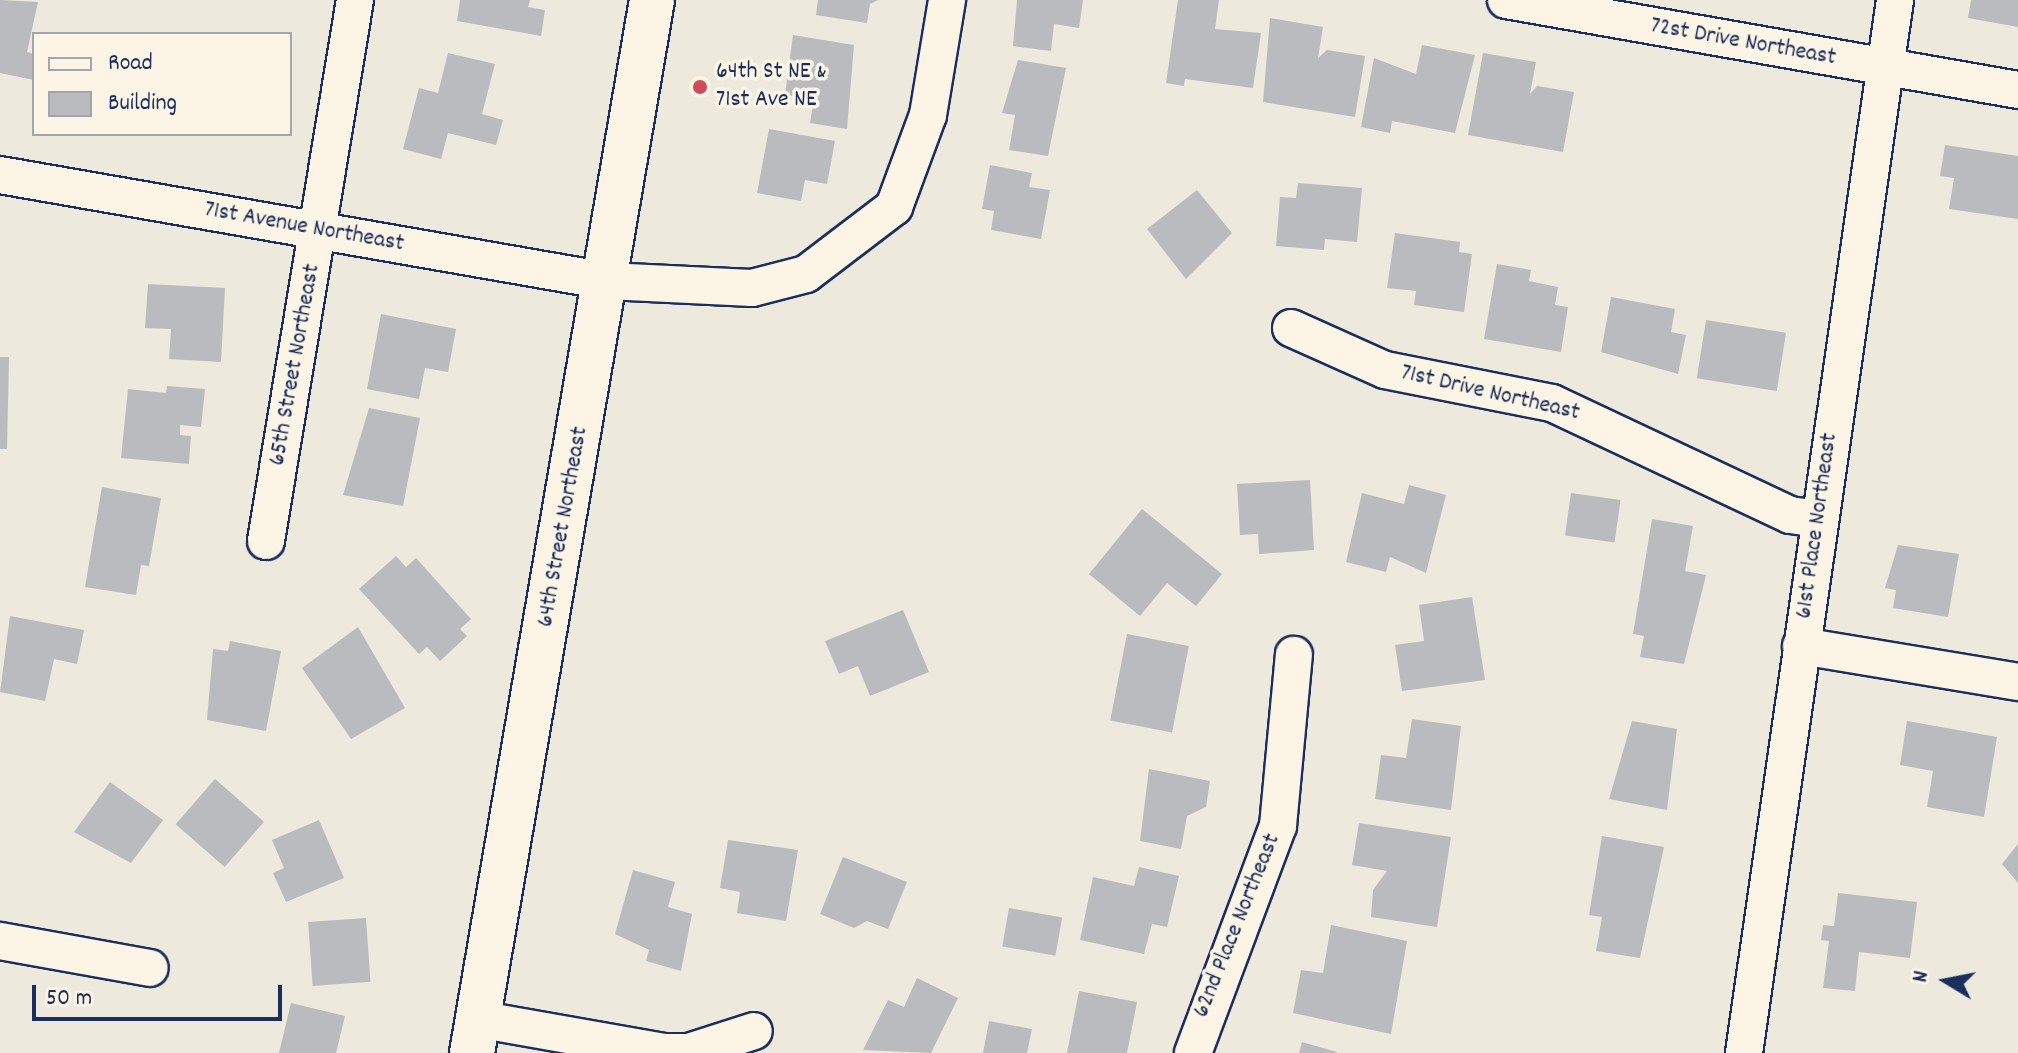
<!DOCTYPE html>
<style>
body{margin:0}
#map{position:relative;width:2018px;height:1053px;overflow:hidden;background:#eee9dd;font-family:Dekko,sans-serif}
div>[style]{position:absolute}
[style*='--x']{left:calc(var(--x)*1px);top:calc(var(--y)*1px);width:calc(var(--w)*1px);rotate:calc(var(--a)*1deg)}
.building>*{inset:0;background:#babbbe;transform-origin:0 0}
.roads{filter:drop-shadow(2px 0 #1b2f5e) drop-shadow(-2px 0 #1b2f5e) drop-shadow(0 2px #1b2f5e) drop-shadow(0 -2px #1b2f5e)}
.street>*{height:36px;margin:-18px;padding:0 18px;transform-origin:18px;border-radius:18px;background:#fcf5e5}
.secondary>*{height:44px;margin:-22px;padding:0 22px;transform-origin:22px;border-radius:22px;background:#fcf5e5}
.dots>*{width:22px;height:22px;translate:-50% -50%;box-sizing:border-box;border:4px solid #fcf5e5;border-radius:50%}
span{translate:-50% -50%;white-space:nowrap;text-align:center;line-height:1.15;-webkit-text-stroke:7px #fcf5e5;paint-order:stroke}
.street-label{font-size:24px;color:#1b2f5e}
.poi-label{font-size:24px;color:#1b2f5e}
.left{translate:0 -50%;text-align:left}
.legend{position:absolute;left:32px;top:32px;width:260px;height:104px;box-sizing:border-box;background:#fcf5e5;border:2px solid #a2a6af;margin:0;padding:10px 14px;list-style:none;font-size:24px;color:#1b2f5e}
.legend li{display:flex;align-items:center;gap:16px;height:40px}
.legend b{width:40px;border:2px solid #a2a6af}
.north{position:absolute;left:1906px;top:941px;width:80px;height:80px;-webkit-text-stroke:6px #fcf5e5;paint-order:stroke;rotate:280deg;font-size:22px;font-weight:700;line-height:32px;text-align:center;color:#1b2f5e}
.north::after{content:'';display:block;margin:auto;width:28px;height:36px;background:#1b2f5e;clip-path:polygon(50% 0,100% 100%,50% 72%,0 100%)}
.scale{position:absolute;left:32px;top:985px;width:250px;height:36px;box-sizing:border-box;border:4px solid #1b2f5e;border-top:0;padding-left:10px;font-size:24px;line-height:28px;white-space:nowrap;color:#1b2f5e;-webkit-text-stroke:6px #fcf5e5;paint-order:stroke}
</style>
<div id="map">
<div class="building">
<div style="clip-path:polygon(0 0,38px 2px,27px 52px,34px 54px,34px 80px,0 73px)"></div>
<div style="clip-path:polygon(460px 0,530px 0,528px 7px,545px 10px,541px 36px,457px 21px)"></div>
<div style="clip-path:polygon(818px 0,878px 0,870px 4px,867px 23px,816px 15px)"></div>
<div style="clip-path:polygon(1017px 0,1083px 0,1079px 28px,1054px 24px,1051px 51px,1013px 46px)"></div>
<div style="clip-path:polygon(1178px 0,1219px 0,1215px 29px,1261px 33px,1253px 88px,1185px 79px,1184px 86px,1166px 83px)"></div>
<div style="clip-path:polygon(1971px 0,2018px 0,2018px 27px,1968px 18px)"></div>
<div style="clip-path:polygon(1270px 18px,1323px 27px,1318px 58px,1327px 50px,1365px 56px,1355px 117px,1263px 102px)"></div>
<div style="clip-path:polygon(793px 35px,854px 45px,847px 129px,810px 123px,814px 99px,785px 95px)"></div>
<div style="clip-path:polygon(1422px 45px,1475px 55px,1455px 133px,1392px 121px,1390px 133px,1361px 127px,1374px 58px,1416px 74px)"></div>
<div style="clip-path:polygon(448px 53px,495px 64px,482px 114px,503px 120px,496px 145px,448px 133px,441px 159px,403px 149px,419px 88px,438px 93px)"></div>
<div style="clip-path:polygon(1483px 53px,1536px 62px,1530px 94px,1537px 86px,1574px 92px,1563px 152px,1468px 135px)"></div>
<div style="clip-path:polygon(1018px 60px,1066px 68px,1048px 156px,1009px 150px,1015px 115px,1002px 113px)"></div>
<div style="clip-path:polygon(769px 129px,835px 141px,827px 184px,805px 180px,801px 201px,757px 193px)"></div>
<div style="clip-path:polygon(1945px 145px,2018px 156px,2018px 219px,1949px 209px,1954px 178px,1940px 176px)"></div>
<div style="clip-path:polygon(990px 165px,1032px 173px,1029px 187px,1050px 190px,1041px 239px,991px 230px,994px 211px,982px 209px)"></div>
<div style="clip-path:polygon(1298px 183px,1362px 188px,1357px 242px,1325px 239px,1324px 250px,1276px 246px,1280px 197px,1296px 198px)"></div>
<div style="clip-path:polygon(1197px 190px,1232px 233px,1186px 279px,1147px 229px)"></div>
<div style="clip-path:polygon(1395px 233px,1460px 242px,1459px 252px,1472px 254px,1464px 312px,1414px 305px,1416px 291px,1387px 288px)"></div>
<div style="clip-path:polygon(1497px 264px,1531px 270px,1529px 281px,1558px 287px,1555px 305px,1568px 307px,1561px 352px,1484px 339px)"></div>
<div style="clip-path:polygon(148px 284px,225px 288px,221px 362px,169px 359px,171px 329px,145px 328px)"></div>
<div style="clip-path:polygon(1611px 297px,1675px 309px,1671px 332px,1686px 335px,1678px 374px,1601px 352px)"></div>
<div style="clip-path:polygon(381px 314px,456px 329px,448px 372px,425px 368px,419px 399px,367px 389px)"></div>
<div style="left:1706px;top:320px;width:81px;height:59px;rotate:9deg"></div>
<div style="clip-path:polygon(0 357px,9px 357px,7px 449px,0 449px)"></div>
<div style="clip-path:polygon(167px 386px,205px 389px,201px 427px,180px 425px,180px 435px,191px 436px,189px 464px,121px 458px,128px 389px,166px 393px)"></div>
<div style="clip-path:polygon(369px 408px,420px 418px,403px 506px,343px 495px)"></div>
<div style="clip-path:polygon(1310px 480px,1314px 550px,1259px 554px,1258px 534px,1240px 535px,1237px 484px)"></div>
<div style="clip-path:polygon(1409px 485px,1446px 495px,1426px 573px,1390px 557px,1386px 572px,1346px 562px,1362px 493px,1404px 504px)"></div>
<div style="clip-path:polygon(102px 487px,161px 498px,149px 566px,141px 565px,136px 595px,85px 587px)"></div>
<div style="left:1571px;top:493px;width:50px;height:43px;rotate:8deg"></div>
<div style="clip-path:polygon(1142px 509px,1222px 574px,1196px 606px,1167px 583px,1140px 616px,1089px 574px)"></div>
<div style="clip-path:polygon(1652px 519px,1693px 526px,1685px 571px,1706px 575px,1684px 664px,1640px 657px,1644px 636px,1633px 634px)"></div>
<div style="clip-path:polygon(1898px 545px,1959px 554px,1948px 617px,1893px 608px,1896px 590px,1885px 588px)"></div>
<div style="clip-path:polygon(396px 556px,406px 567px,416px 558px,471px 619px,460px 629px,467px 636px,440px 661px,427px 647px,419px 654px,359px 589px)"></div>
<div style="clip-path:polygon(1472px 597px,1485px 680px,1402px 691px,1395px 645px,1424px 641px,1419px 605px)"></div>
<div style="clip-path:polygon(903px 610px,929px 672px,870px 696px,858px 666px,839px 674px,825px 641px)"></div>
<div style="clip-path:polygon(10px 616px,84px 630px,77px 664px,54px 659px,45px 701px,0 692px)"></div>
<div style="clip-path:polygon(358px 627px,405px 708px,351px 739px,302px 668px)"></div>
<div style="left:1127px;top:634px;width:63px;height:88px;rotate:11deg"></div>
<div style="clip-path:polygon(230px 641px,281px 651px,266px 731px,207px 720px,213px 649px,228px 651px)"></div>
<div style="clip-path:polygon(1412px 719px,1461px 726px,1451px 810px,1375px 799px,1381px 755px,1406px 758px)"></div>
<div style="clip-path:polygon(1632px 721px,1677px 729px,1667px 810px,1609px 799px)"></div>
<div style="clip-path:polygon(1907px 721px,1997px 737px,1984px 817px,1927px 807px,1933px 771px,1900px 765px)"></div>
<div style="clip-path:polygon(1149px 769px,1210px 781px,1206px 807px,1187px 816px,1181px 849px,1140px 841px)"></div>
<div style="left:215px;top:779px;width:65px;height:60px;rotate:41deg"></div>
<div style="clip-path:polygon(110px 782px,163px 820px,131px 863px,74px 832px)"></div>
<div style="clip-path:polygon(319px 820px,344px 878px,286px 902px,273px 873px,284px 868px,272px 840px)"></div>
<div style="clip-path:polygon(1359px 823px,1451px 837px,1437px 927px,1371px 917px,1373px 890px,1387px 871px,1352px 865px)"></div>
<div style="clip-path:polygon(1602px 836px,1664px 847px,1640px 958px,1596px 951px,1602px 917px,1589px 915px)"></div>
<div style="clip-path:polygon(728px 840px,798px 850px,786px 921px,737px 913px,740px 892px,720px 888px)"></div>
<div style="clip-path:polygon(2018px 844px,2018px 883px,2002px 864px)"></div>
<div style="clip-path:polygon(843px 857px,907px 882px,888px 929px,867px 921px,854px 928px,820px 914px)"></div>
<div style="clip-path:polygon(1139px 867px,1179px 876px,1167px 927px,1152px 924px,1144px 954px,1080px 940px,1093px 877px,1134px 886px)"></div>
<div style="clip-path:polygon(633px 870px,675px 882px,668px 907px,692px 914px,681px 971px,646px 961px,649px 950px,615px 934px)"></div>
<div style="clip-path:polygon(1838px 893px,1917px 902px,1910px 958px,1859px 952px,1855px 991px,1823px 988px,1829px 941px,1821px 940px,1823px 925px,1834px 926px)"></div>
<div style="left:1009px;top:908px;width:54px;height:39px;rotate:10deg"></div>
<div style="left:366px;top:918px;width:64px;height:58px;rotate:86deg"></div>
<div style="clip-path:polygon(1331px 925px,1407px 941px,1391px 1034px,1293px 1013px,1301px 970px,1323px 973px)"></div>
<div style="clip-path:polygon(917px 978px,958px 998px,931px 1053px,863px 1050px,888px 1000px,904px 1007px)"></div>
<div style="clip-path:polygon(1079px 991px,1137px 1002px,1127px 1053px,1067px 1053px)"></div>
<div style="clip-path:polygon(291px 1003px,345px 1016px,336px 1053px,279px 1053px)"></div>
<div style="clip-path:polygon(989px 1021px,1032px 1029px,1027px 1053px,983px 1053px)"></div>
<div style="clip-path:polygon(1302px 1042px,1337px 1052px,1337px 1053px,1299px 1053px)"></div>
</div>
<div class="roads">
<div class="street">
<div style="--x:1506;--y:0;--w:520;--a:9.97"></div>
<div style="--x:0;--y:175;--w:616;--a:9.91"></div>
<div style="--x:607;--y:281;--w:145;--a:2.8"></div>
<div style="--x:752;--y:288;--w:56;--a:-14.5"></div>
<div style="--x:806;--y:274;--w:111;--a:-37.3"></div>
<div style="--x:894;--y:207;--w:98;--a:-69.7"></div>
<div style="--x:928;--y:115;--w:117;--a:-80.6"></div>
<div style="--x:1291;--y:328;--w:103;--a:24.1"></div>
<div style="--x:1385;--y:370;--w:170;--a:11.2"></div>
<div style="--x:1552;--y:403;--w:263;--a:25.2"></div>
<div style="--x:1790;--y:515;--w:29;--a:8"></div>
<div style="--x:266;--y:541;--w:548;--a:-80.66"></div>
<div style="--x:1801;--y:646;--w:220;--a:9.4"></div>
<div style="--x:0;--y:941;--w:152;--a:10.2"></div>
<div style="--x:477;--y:1019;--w:190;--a:10"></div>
<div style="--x:664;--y:1052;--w:25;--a:0"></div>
<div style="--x:689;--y:1052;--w:68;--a:-17.9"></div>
<div style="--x:1193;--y:1053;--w:242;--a:-69.5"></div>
<div style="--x:1278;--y:826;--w:172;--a:-84.7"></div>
<div style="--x:1744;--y:1053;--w:1064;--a:-81.84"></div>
</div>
<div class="secondary">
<div style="--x:472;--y:1053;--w:1068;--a:-80.3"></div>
</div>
</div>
<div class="dots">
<div style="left:700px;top:87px;background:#d1495b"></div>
</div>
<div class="street-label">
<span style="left:1743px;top:43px;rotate:10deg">72st Drive Northeast</span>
<span style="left:304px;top:228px;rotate:10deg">71st Avenue Northeast</span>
<span style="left:296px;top:365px;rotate:-80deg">65th Street Northeast</span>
<span style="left:1490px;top:394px;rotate:13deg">71st Drive Northeast</span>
<span style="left:1818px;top:526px;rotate:-82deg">61st Place Northeast</span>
<span style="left:564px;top:527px;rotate:-80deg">64th Street Northeast</span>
<span style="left:1238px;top:926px;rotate:-68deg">62nd Place Northeast</span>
</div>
<div class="poi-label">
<span class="left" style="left:716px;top:87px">64th St NE &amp;<br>71st Ave NE</span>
</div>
<ul class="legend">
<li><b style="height:10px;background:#fcf5e5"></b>Road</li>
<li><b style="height:22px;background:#babbbe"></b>Building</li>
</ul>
<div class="north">N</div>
<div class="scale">50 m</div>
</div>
